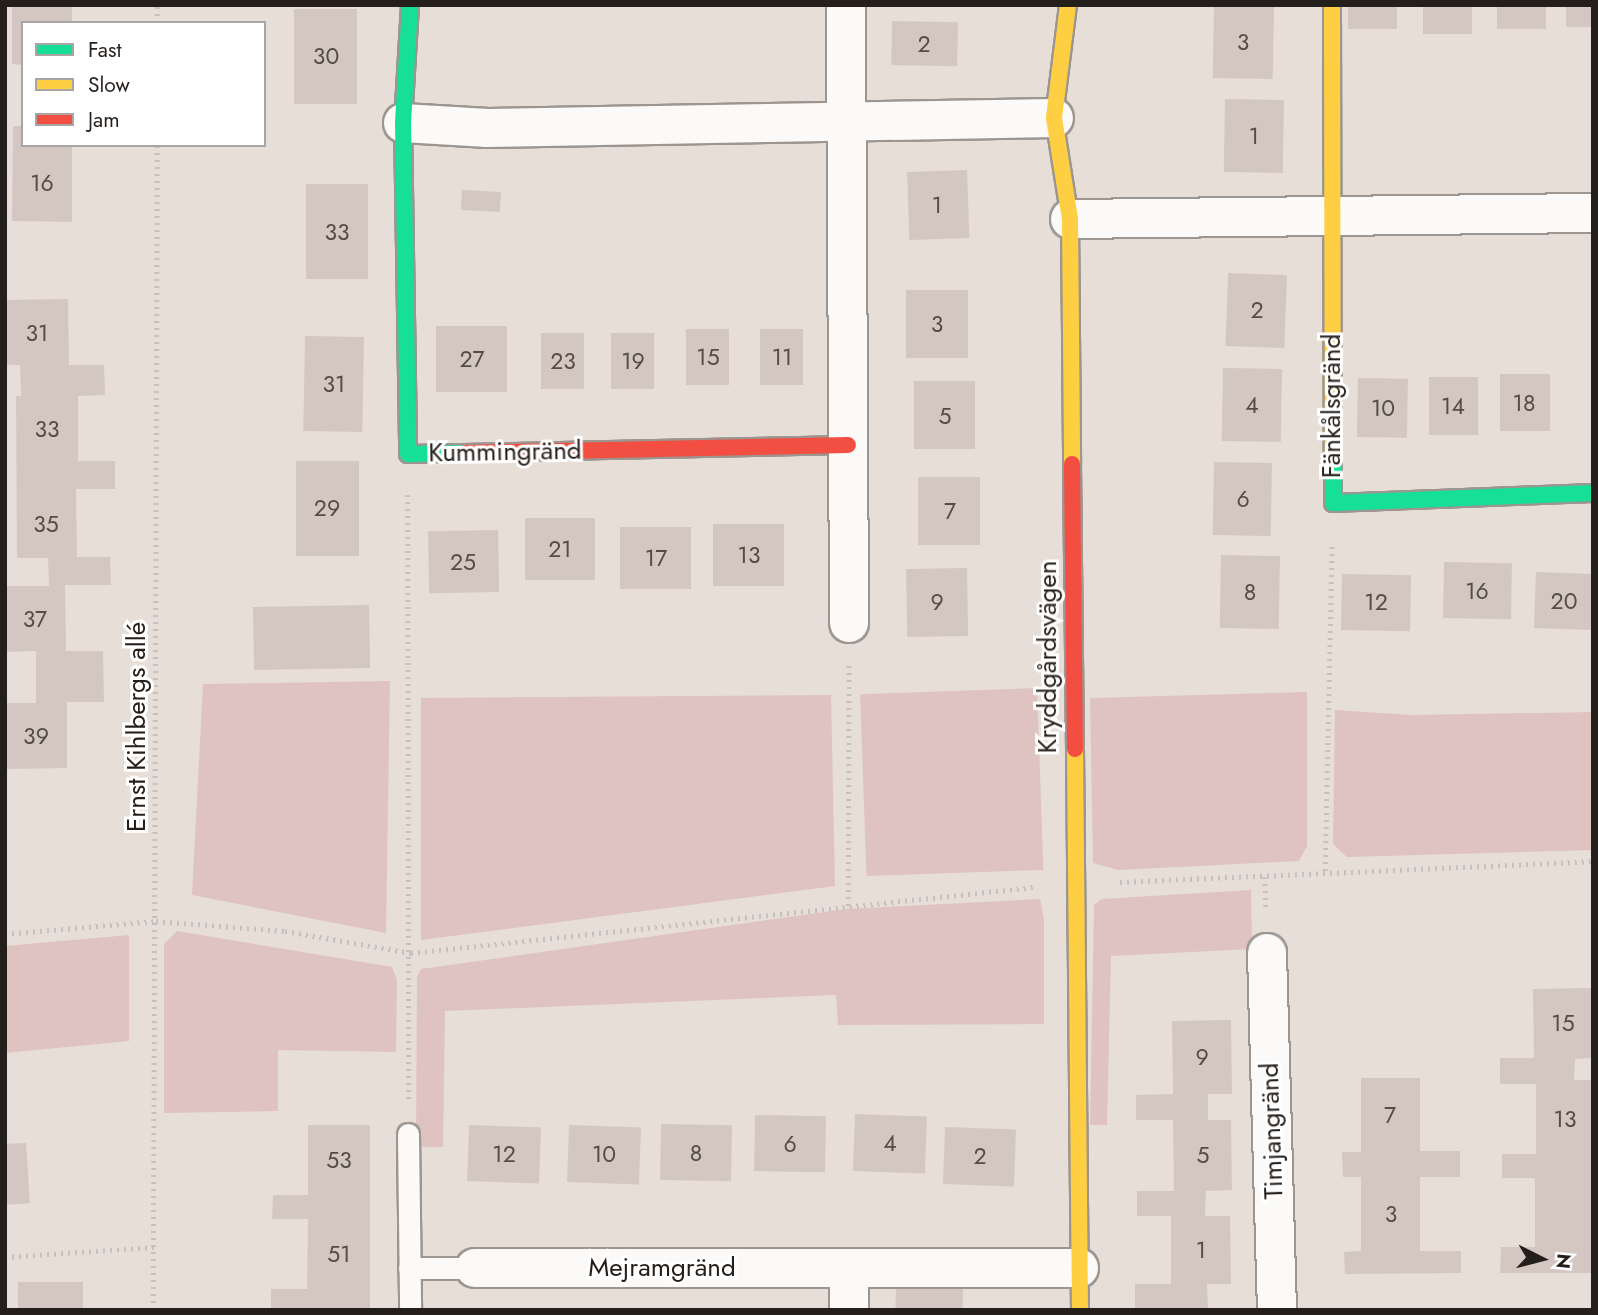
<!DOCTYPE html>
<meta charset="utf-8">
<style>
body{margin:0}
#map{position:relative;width:1598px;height:1315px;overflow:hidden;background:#e7ded8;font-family:Jost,sans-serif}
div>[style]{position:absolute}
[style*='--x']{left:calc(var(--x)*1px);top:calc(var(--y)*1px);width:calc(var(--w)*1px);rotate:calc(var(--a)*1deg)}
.green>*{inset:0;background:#dec3c1;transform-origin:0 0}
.building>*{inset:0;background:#d4c7c1;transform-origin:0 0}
.path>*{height:4.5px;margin-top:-2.25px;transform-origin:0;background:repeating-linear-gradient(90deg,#c5c1bf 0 2px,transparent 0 7px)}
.roads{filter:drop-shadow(2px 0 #9c9590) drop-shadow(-2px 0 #9c9590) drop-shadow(0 2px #9c9590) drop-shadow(0 -2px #9c9590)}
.lane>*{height:21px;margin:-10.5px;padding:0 10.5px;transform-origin:10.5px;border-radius:10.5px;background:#fbfaf9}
.street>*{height:38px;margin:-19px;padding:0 19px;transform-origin:19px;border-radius:19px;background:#fbfaf9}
.fast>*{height:16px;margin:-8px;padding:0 8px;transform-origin:8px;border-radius:8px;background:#16e098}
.slow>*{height:16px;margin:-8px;padding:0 8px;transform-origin:8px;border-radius:8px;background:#ffcf43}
.jam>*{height:16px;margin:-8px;padding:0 8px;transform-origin:8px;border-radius:8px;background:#f24e42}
span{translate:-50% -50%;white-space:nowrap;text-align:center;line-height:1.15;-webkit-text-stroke:6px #fff;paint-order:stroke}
.number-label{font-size:23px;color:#544c47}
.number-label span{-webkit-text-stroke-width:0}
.street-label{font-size:26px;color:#251f1b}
.frame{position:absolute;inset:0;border:7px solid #251f1b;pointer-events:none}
.legend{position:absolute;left:21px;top:21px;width:245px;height:126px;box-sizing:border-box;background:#fff;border:2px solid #a8a5a4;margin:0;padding:9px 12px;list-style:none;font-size:21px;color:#251f1b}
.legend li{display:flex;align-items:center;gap:14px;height:35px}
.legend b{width:35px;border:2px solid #a8a5a4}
.north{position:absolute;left:1507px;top:1224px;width:70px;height:70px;-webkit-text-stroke:5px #fff;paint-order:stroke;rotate:96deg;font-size:19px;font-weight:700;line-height:28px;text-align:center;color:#251f1b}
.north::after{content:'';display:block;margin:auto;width:24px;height:32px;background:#251f1b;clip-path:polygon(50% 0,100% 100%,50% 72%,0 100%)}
</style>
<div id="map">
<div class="green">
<div style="clip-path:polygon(390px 681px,386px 933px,192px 895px,203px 684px)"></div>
<div style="left:1037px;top:688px;width:182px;height:177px;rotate:88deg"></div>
<div style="clip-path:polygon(1307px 692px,1307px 846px,1299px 861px,1118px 870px,1093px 863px,1090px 698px)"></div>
<div style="clip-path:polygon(831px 695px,835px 886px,421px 940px,421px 698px)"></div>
<div style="clip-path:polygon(1335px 710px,1412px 715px,1593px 712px,1593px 850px,1347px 857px,1333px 844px)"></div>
<div style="clip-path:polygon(1251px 890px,1252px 949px,1111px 956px,1107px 1125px,1090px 1125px,1094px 905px,1102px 899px)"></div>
<div style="clip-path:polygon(1040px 899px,1044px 919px,1044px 1024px,838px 1025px,836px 995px,445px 1011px,443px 1147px,416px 1147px,417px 977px,421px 969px,846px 909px)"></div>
<div style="clip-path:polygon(177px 931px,392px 967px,397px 980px,396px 1052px,278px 1050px,278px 1111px,164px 1113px,164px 944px)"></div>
<div style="clip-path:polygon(129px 935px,129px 1041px,5px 1053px,5px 946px)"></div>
</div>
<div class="building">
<div style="clip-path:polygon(12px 5px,72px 5px,72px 23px,23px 23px,23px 65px,12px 64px)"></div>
<div style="left:1348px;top:5px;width:49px;height:24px"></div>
<div style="left:1423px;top:5px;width:49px;height:29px"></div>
<div style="left:1497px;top:5px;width:49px;height:24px"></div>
<div style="left:1566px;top:5px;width:27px;height:22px"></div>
<div style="left:1214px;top:6px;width:60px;height:72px;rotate:1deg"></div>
<div style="left:294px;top:9px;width:63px;height:95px"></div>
<div style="left:892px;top:21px;width:66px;height:44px;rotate:1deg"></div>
<div style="left:1225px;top:99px;width:59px;height:73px;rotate:1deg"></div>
<div style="clip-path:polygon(13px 126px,23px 126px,23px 145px,72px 145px,72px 222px,12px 221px)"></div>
<div style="left:967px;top:170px;width:68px;height:60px;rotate:88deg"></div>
<div style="left:306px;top:184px;width:62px;height:95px"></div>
<div style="left:462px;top:190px;width:39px;height:20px;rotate:3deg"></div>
<div style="left:1228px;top:273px;width:59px;height:73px;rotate:2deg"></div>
<div style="left:906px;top:290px;width:62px;height:68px"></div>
<div style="clip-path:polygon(68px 299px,69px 365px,104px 365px,105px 395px,78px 396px,78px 461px,115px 461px,115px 489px,76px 489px,77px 557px,110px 557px,111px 585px,65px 585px,66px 651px,103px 651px,104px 702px,67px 702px,67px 768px,5px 769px,5px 703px,36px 703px,36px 651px,5px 652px,5px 586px,49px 586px,48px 558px,17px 558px,16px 396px,21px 396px,20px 365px,7px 365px,6px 300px)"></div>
<div style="left:436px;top:326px;width:71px;height:66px"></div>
<div style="left:686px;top:329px;width:43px;height:56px"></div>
<div style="left:760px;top:329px;width:43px;height:56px"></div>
<div style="left:541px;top:333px;width:43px;height:56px"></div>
<div style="left:611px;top:333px;width:43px;height:56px"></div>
<div style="left:305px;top:336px;width:59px;height:95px;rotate:1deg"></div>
<div style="left:1223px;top:368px;width:59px;height:73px;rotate:1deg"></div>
<div style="left:1500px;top:374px;width:50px;height:57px"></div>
<div style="left:1429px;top:377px;width:49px;height:58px"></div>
<div style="left:1358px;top:378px;width:50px;height:59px;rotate:1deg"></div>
<div style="left:975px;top:381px;width:68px;height:61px;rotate:90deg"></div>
<div style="left:296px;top:461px;width:63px;height:95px"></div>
<div style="left:1214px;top:462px;width:58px;height:73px;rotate:1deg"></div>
<div style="left:918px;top:477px;width:62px;height:68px"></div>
<div style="left:525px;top:518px;width:70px;height:62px"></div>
<div style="left:713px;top:524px;width:71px;height:62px"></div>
<div style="left:620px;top:527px;width:71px;height:62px"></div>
<div style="left:498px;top:530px;width:62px;height:70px;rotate:89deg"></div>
<div style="left:1221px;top:555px;width:59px;height:73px;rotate:1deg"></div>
<div style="left:1444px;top:562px;width:68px;height:56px;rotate:1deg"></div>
<div style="left:967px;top:568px;width:68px;height:61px;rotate:89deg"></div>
<div style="left:1536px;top:572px;width:57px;height:56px;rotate:2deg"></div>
<div style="left:1342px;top:574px;width:69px;height:56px;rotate:1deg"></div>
<div style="left:369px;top:605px;width:63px;height:116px;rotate:89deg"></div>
<div style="clip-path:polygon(1592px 988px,1593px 1058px,1575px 1059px,1574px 1080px,1593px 1080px,1593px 1273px,1500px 1273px,1501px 1247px,1535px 1247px,1535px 1178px,1502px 1178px,1502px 1154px,1536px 1154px,1536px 1084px,1500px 1084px,1500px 1058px,1534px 1058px,1533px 989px)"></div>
<div style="clip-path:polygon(1231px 1020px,1232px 1094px,1208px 1094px,1208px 1120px,1231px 1120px,1232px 1190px,1206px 1191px,1205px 1216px,1230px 1216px,1231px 1284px,1207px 1284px,1208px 1310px,1135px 1310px,1135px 1284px,1171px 1284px,1171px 1216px,1137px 1216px,1137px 1191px,1174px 1191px,1173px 1120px,1136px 1120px,1136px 1095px,1173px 1094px,1172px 1021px)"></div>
<div style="clip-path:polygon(1361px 1078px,1420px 1078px,1420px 1151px,1460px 1151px,1460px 1177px,1420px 1177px,1420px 1251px,1461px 1251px,1461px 1273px,1345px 1274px,1344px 1252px,1361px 1251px,1361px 1177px,1343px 1177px,1342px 1152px,1361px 1152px)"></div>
<div style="left:855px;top:1114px;width:72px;height:57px;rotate:2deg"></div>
<div style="left:755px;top:1115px;width:71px;height:56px;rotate:1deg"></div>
<div style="left:661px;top:1124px;width:71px;height:56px;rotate:1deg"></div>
<div style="clip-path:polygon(308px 1125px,370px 1125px,370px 1310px,271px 1310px,271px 1289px,307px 1289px,308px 1219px,272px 1219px,273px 1195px,308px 1195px)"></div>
<div style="left:469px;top:1125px;width:72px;height:56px;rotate:2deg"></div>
<div style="left:569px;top:1125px;width:72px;height:57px;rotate:2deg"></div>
<div style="left:945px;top:1127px;width:71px;height:57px;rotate:2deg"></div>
<div style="clip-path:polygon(26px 1143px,30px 1203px,5px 1205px,5px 1144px)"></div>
<div style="left:18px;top:1282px;width:65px;height:28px"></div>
<div style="left:896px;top:1284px;width:67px;height:26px;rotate:1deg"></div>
</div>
<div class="path">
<div style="--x:157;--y:23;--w:18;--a:-90"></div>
<div style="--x:408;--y:495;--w:607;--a:89.91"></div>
<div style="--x:1325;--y:871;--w:328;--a:-88.8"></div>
<div style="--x:1265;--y:877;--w:34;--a:88"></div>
<div style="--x:1120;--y:882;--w:473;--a:-2.5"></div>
<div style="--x:848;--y:906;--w:241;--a:-89.8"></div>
<div style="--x:5;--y:934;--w:152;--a:-4.9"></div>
<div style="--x:156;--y:921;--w:129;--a:4.4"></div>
<div style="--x:285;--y:931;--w:128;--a:9.9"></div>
<div style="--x:411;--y:953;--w:626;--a:-6.05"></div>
<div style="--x:5;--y:1257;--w:149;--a:-3.8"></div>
<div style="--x:153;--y:1310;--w:1165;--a:-89.8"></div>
</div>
<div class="roads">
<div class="lane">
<div style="--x:408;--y:1134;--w:176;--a:89.3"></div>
<div style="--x:409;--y:1268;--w:66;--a:0"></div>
</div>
<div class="street">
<div style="--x:846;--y:5;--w:618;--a:89.72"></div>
<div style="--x:403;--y:123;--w:85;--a:3.4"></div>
<div style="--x:488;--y:128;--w:566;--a:-1.01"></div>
<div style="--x:1070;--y:219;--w:523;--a:-0.66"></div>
<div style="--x:1267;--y:953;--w:357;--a:88.4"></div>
<div style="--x:475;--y:1268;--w:604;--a:0"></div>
<div style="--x:849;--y:1268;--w:42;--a:90"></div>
</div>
<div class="fast">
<div style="--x:410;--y:5;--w:118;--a:93.4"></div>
<div style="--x:403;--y:123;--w:331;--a:89.1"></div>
<div style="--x:408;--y:454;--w:56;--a:-1"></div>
<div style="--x:1333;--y:460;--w:43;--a:90"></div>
<div style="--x:1333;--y:503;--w:260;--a:-2.2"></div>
</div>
<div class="slow">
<div style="--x:1068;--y:5;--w:114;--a:97.1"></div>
<div style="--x:1054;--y:118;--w:102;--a:81"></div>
<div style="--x:1070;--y:219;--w:245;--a:89.5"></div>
<div style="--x:1332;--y:5;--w:455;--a:89.9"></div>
<div style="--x:1075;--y:749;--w:561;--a:89.49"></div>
</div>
<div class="jam">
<div style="--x:464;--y:453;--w:384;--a:-1.2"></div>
<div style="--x:1072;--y:464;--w:285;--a:89.4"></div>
</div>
</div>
<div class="number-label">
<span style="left:1243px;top:42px">3</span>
<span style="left:924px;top:44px">2</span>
<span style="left:326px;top:56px">30</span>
<span style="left:1254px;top:136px">1</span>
<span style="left:42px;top:183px">16</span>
<span style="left:937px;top:205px">1</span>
<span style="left:337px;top:232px">33</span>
<span style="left:1257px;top:310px">2</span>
<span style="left:937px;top:324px">3</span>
<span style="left:37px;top:333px">31</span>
<span style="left:708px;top:357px">15</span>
<span style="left:782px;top:357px">11</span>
<span style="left:472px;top:359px">27</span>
<span style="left:563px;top:361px">23</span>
<span style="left:633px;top:361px">19</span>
<span style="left:334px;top:384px">31</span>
<span style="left:1524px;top:403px">18</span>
<span style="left:1252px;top:405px">4</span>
<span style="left:1453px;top:406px">14</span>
<span style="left:1383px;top:408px">10</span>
<span style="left:945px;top:416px">5</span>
<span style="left:47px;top:429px">33</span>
<span style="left:1243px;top:499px">6</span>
<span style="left:327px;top:508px">29</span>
<span style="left:950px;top:511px">7</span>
<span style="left:46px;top:524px">35</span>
<span style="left:560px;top:549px">21</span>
<span style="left:749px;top:555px">13</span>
<span style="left:656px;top:558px">17</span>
<span style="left:463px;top:562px">25</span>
<span style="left:1477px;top:591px">16</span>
<span style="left:1250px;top:592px">8</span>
<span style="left:1564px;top:601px">20</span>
<span style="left:937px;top:602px">9</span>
<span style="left:1376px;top:602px">12</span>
<span style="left:35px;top:619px">37</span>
<span style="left:36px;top:736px">39</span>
<span style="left:1563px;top:1023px">15</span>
<span style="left:1202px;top:1057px">9</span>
<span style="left:1390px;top:1115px">7</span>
<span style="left:1565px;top:1119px">13</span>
<span style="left:890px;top:1143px">4</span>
<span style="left:790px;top:1144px">6</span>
<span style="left:696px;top:1153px">8</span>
<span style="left:504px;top:1154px">12</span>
<span style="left:604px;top:1154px">10</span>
<span style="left:1203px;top:1155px">5</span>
<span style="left:980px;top:1156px">2</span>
<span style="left:339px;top:1160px">53</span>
<span style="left:1391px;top:1214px">3</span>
<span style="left:1201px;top:1250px">1</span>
<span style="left:339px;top:1254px">51</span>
</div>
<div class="street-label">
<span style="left:1332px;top:406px;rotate:-90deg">Fänkålsgränd</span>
<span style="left:505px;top:452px;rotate:-1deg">Kummingränd</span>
<span style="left:1048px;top:657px;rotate:-90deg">Kryddgårdsvägen</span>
<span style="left:137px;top:727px;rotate:-90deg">Ernst Kihlbergs allé</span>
<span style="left:1272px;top:1131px;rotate:-92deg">Timjangränd</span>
<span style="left:662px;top:1268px">Mejramgränd</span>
</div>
<div class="frame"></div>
<ul class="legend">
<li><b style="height:9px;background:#16e098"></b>Fast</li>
<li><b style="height:9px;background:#ffcf43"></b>Slow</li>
<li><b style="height:9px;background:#f24e42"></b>Jam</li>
</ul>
<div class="north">N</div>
</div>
